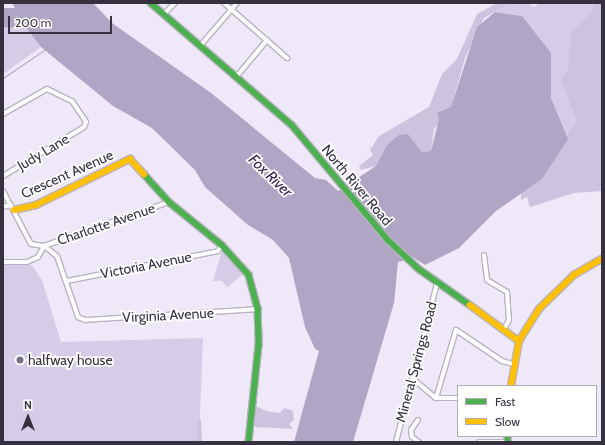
<!DOCTYPE html>
<style>
body{margin:0}
#map{position:relative;width:605px;height:445px;overflow:hidden;background:#eee8f8;font-family:Cabin,sans-serif}
div>[style]{position:absolute}
[style*='--x']{left:calc(var(--x)*1px);top:calc(var(--y)*1px);width:calc(var(--w)*1px);rotate:calc(var(--a)*1deg)}
.green>*{inset:0;background:#d6cce7}
.forest>*{inset:0;background:#cdc3df}
.water>*{inset:0;background:#b0a5c4}
.stream>*{height:1px;margin:-0.5px;padding:0 0.5px;transform-origin:0.5px;border-radius:0.5px;background:#b0a5c4}
.roads{filter:drop-shadow(1px 0 #b9b3c1) drop-shadow(-1px 0 #b9b3c1) drop-shadow(0 1px #b9b3c1) drop-shadow(0 -1px #b9b3c1)}
.street>*{height:4px;margin:-2px;padding:0 2px;transform-origin:2px;border-radius:2px;background:#fcfcfe}
.fast>*{height:5.5px;margin:-2.75px;padding:0 2.75px;transform-origin:2.75px;border-radius:2.75px;background:#4caf50}
.slow>*{height:5.5px;margin:-2.75px;padding:0 2.75px;transform-origin:2.75px;border-radius:2.75px;background:#ffc107}
.dots>*{width:11px;height:11px;translate:-50% -50%;box-sizing:border-box;border:2px solid #fff;border-radius:50%}
span{translate:-50% -50%;white-space:nowrap;text-align:center;line-height:1.15;-webkit-text-stroke:3.5px #fff;paint-order:stroke}
.street-label{font-size:14px;color:#36313f}
.poi-label{font-size:14px;color:#36313f}
.left{translate:0 -50%;text-align:left}
.water-label{font-size:15px;color:#321c4c;font-style:italic}
.frame{position:absolute;inset:0;border:4px solid #36313f;pointer-events:none}
.legend{position:absolute;left:457px;top:385px;width:140px;height:52px;box-sizing:border-box;background:#fff;border:1px solid #afadb2;margin:0;padding:5px 7px;list-style:none;font-size:12px;color:#36313f}
.legend li{display:flex;align-items:center;gap:8px;height:20px}
.legend b{width:20px;border:1px solid #afadb2}
.north{position:absolute;left:8px;top:397px;width:40px;height:40px;-webkit-text-stroke:3px #fff;paint-order:stroke;rotate:0deg;font-size:11px;font-weight:700;line-height:16px;text-align:center;color:#36313f}
.north::after{content:'';display:block;margin:auto;width:14px;height:18px;background:#36313f;clip-path:polygon(50% 0,100% 100%,50% 72%,0 100%)}
.scale{position:absolute;left:8px;top:16px;width:104px;height:18px;box-sizing:border-box;border:2px solid #36313f;border-top:0;padding-left:5px;font-size:12px;line-height:14px;white-space:nowrap;color:#36313f;-webkit-text-stroke:3px #fff;paint-order:stroke}
</style>
<div id="map">
<div class="green">
<div style="clip-path:polygon(510px 3px,528px 3px,534px 7px,540px 3px,593px 3px,592px 12px,571px 33px,567px 72px,560px 78px,576px 121px,568px 139px,551px 98px,550px 53px,522px 16px,495px 12px)"></div>
<div style="clip-path:polygon(3px 27px,27px 29px,41px 47px,3px 74px)"></div>
<div style="clip-path:polygon(222px 251px,245px 273px,227px 287px,222px 281px,213px 281px)"></div>
<div style="clip-path:polygon(3px 265px,32px 265px,42px 280px,61px 342px,203px 338px,199px 442px,3px 442px)"></div>
</div>
<div class="forest">
<div style="clip-path:polygon(497px 3px,510px 3px,484px 18px,465px 58px,451px 108px,434px 129px,431px 151px,422px 152px,408px 134px,387px 145px,376px 166px,361px 170px,359px 166px,373px 155px,370px 150px,379px 136px,429px 107px,442px 74px,457px 59px,477px 14px)"></div>
<div style="clip-path:polygon(593px 3px,602px 3px,602px 191px,574px 193px,530px 207px,527px 197px,521px 200px,521px 193px,542px 179px,576px 121px,560px 78px,567px 72px,571px 32px,592px 12px)"></div>
<div style="clip-path:polygon(255px 406px,267px 411px,279px 413px,285px 408px,293px 411px,294px 420px,289px 424px,293px 429px,256px 427px,247px 416px)"></div>
<div style="clip-path:polygon(201px 419px,202px 442px,196px 442px,198px 421px)"></div>
</div>
<div class="water">
<div style="clip-path:polygon(12px 3px,93px 3px,112px 23px,211px 93px,315px 178px,326px 180px,338px 191px,376px 166px,387px 145px,399px 135px,408px 134px,422px 152px,431px 151px,439px 119px,437px 113px,451px 107px,477px 27px,495px 12px,522px 16px,551px 53px,551px 98px,568px 139px,542px 179px,496px 211px,459px 248px,425px 265px,414px 258px,398px 262px,394px 303px,353px 442px,294px 442px,319px 351px,315px 349px,305px 327px,289px 258px,273px 240px,248px 225px,205px 187px,195px 170px,152px 128px,113px 106px,41px 47px,27px 29px,3px 27px,3px 8px,15px 8px)"></div>
</div>
<div class="stream">
<div style="--x:3;--y:78;--w:50;--a:-34.3"></div>
</div>
<div class="roads">
<div class="street">
<div style="--x:224;--y:3;--w:84;--a:41.1"></div>
<div style="--x:164;--y:14;--w:16;--a:-45"></div>
<div style="--x:200;--y:46;--w:57;--a:-49.3"></div>
<div style="--x:237;--y:76;--w:47;--a:-50.2"></div>
<div style="--x:3;--y:114;--w:51;--a:-29.6"></div>
<div style="--x:47;--y:89;--w:28;--a:26"></div>
<div style="--x:72;--y:101;--w:25;--a:56"></div>
<div style="--x:86;--y:122;--w:5;--a:112"></div>
<div style="--x:84;--y:127;--w:95;--a:148.8"></div>
<div style="--x:3;--y:191;--w:60;--a:62.2"></div>
<div style="--x:31;--y:244;--w:13;--a:9"></div>
<div style="--x:44;--y:246;--w:16;--a:38"></div>
<div style="--x:57;--y:256;--w:65;--a:71"></div>
<div style="--x:78;--y:317;--w:8;--a:23"></div>
<div style="--x:85;--y:320;--w:173;--a:-3.6"></div>
<div style="--x:3;--y:207;--w:8;--a:-14"></div>
<div style="--x:484;--y:255;--w:25;--a:83"></div>
<div style="--x:487;--y:280;--w:23;--a:31"></div>
<div style="--x:507;--y:292;--w:28;--a:86"></div>
<div style="--x:509;--y:320;--w:10;--a:119"></div>
<div style="--x:3;--y:262;--w:24;--a:0"></div>
<div style="--x:27;--y:262;--w:12;--a:-24"></div>
<div style="--x:38;--y:257;--w:13;--a:-61"></div>
<div style="--x:44;--y:246;--w:133;--a:-19.4"></div>
<div style="--x:67;--y:281;--w:154;--a:-11.2"></div>
<div style="--x:218;--y:251;--w:7;--a:-56"></div>
<div style="--x:413;--y:379;--w:30;--a:40"></div>
<div style="--x:436;--y:398;--w:71;--a:-73.6"></div>
<div style="--x:456;--y:330;--w:55;--a:34"></div>
<div style="--x:502;--y:361;--w:11;--a:15"></div>
<div style="--x:436;--y:398;--w:22;--a:0"></div>
<div style="--x:418;--y:420;--w:12;--a:125"></div>
<div style="--x:411;--y:430;--w:7;--a:82"></div>
<div style="--x:412;--y:437;--w:9;--a:36"></div>
<div style="--x:396;--y:442;--w:164;--a:-75.5"></div>
<div style="--x:479;--y:442;--w:29;--a:0"></div>
</div>
<div class="fast">
<div style="--x:151;--y:3;--w:186;--a:40.9"></div>
<div style="--x:292;--y:125;--w:150;--a:50.1"></div>
<div style="--x:388;--y:240;--w:42;--a:43.1"></div>
<div style="--x:419;--y:269;--w:62;--a:35.2"></div>
<div style="--x:144;--y:174;--w:38;--a:48"></div>
<div style="--x:169;--y:202;--w:68;--a:39.1"></div>
<div style="--x:222;--y:245;--w:40;--a:48"></div>
<div style="--x:249;--y:275;--w:35;--a:75"></div>
<div style="--x:258;--y:309;--w:36;--a:88"></div>
<div style="--x:259;--y:345;--w:98;--a:95.9"></div>
<div style="--x:508;--y:436;--w:6;--a:90"></div>
</div>
<div class="slow">
<div style="--x:14;--y:210;--w:23;--a:-13"></div>
<div style="--x:36;--y:205;--w:105;--a:-26.1"></div>
<div style="--x:130;--y:159;--w:21;--a:47"></div>
<div style="--x:470;--y:305;--w:61;--a:36.3"></div>
<div style="--x:511;--y:386;--w:46;--a:-79.9"></div>
<div style="--x:519;--y:341;--w:38;--a:-58"></div>
<div style="--x:539;--y:309;--w:49;--a:-44.2"></div>
<div style="--x:574;--y:275;--w:32;--a:-30"></div>
</div>
</div>
<div class="dots">
<div style="left:20px;top:360px;background:#767180"></div>
</div>
<div class="street-label">
<span style="left:43px;top:152px;rotate:-31deg">Judy Lane</span>
<span style="left:67px;top:174px;rotate:-24deg">Crescent Avenue</span>
<span style="left:357px;top:185px;rotate:50deg">North River Road</span>
<span style="left:106px;top:224px;rotate:-19deg">Charlotte Avenue</span>
<span style="left:146px;top:265px;rotate:-11deg">Victoria Avenue</span>
<span style="left:168px;top:315px;rotate:-3deg">Virginia Avenue</span>
<span style="left:416px;top:362px;rotate:-75deg">Mineral Springs Road</span>
</div>
<div class="poi-label">
<span class="left" style="left:28px;top:360px">halfway house</span>
</div>
<div class="water-label">
<span style="left:270px;top:176px;rotate:44deg">Fox River</span>
</div>
<div class="frame"></div>
<ul class="legend">
<li><b style="height:5px;background:#4caf50"></b>Fast</li>
<li><b style="height:5px;background:#ffc107"></b>Slow</li>
</ul>
<div class="north">N</div>
<div class="scale">200 m</div>
</div>
